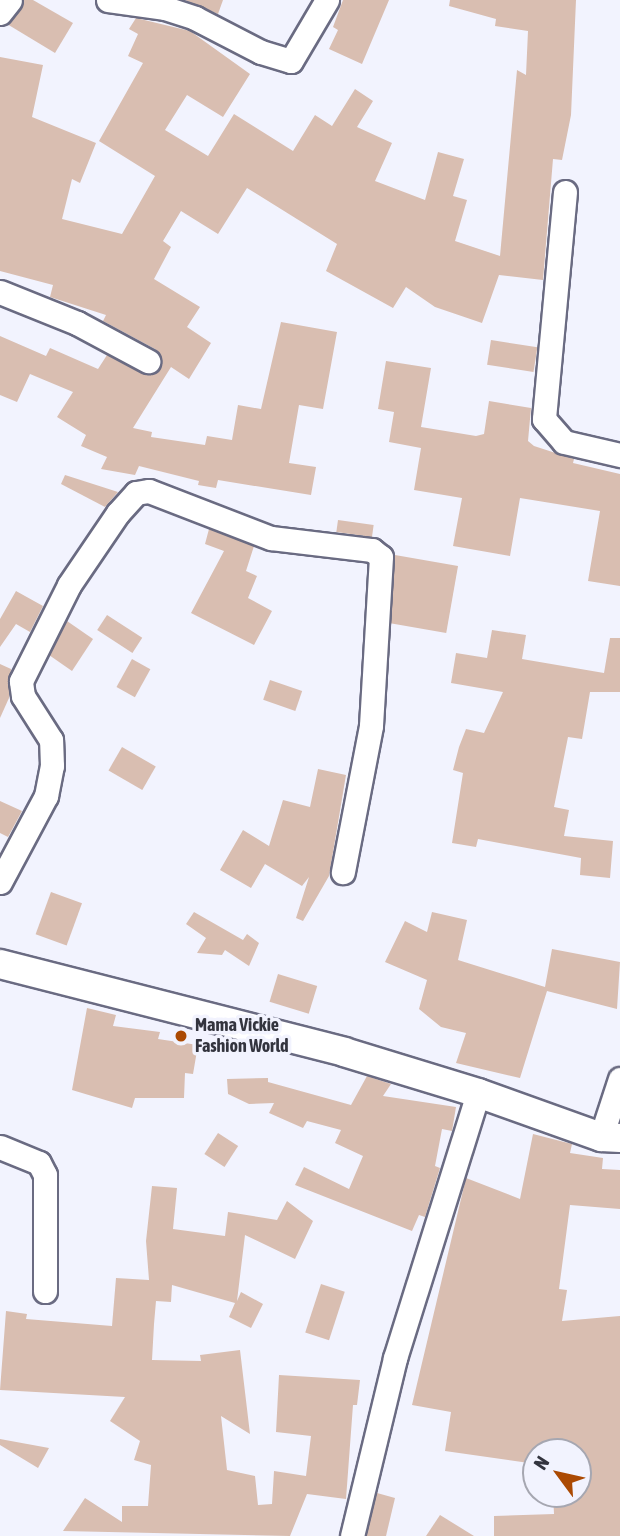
<!DOCTYPE html>
<style>
body{margin:0}
#map{position:relative;width:620px;height:1536px;overflow:hidden;background:#f2f3fe;font-family:"Asap Condensed",sans-serif}
div>[style]{position:absolute}
[style*='--x']{left:calc(var(--x)*1px);top:calc(var(--y)*1px);width:calc(var(--w)*1px);rotate:calc(var(--a)*1deg)}
.building>*{inset:0;background:#d9beb1;transform-origin:0 0}
.roads{filter:drop-shadow(2px 0 #6a6b82) drop-shadow(-2px 0 #6a6b82) drop-shadow(0 2px #6a6b82) drop-shadow(0 -2px #6a6b82)}
.minor>*{height:23px;margin:-11.5px;padding:0 11.5px;transform-origin:11.5px;border-radius:11.5px;background:#fff}
.tertiary>*{height:28px;margin:-14px;padding:0 14px;transform-origin:14px;border-radius:14px;background:#fff}
.dots>*{width:19px;height:19px;translate:-50% -50%;box-sizing:border-box;border:4px solid #f2f3fe;border-radius:50%}
span{translate:-50% -50%;white-space:nowrap;text-align:center;line-height:1.15;-webkit-text-stroke:7px #f2f3fe;paint-order:stroke}
.poi-label{font-size:18px;color:#33343e;font-weight:700}
.left{translate:0 -50%;text-align:left}
.north{position:absolute;left:522px;top:1438px;width:70px;height:70px;box-sizing:border-box;background:#f2f3fe;border:2px solid #a6a7b1;border-radius:50%;rotate:303deg;font-size:19px;font-weight:700;line-height:28px;text-align:center;color:#33343e}
.north::after{content:'';display:block;margin:auto;width:24px;height:32px;background:#ab4a03;clip-path:polygon(50% 0,100% 100%,50% 72%,0 100%)}
</style>
<div id="map">
<div class="building">
<div style="clip-path:polygon(24px 0,33px 0,73px 23px,55px 53px,7px 24px)"></div>
<div style="clip-path:polygon(185px 0,223px 0,218px 14px)"></div>
<div style="clip-path:polygon(343px 0,389px 0,362px 64px,329px 49px,338px 30px,333px 27px)"></div>
<div style="clip-path:polygon(450px 0,576px 0,571px 115px,562px 160px,553px 159px,543px 280px,499px 275px,482px 323px,435px 307px,406px 287px,393px 308px,326px 271px,337px 244px,247px 188px,218px 234px,181px 211px,163px 241px,171px 247px,154px 279px,200px 307px,187px 327px,211px 343px,189px 379px,171px 367px,133px 428px,152px 432px,151px 437px,205px 445px,207px 436px,232px 440px,238px 405px,261px 409px,281px 322px,337px 332px,323px 409px,299px 405px,289px 463px,316px 467px,311px 495px,218px 480px,216px 488px,198px 485px,199px 481px,139px 466px,135px 475px,101px 469px,107px 457px,81px 446px,86px 435px,57px 417px,73px 392px,30px 374px,17px 402px,0 395px,0 336px,46px 356px,50px 348px,98px 369px,107px 355px,148px 375px,156px 372px,162px 361px,155px 349px,103px 321px,106px 315px,50px 297px,53px 285px,0 271px,0 57px,43px 65px,32px 117px,96px 143px,80px 183px,72px 179px,62px 219px,122px 234px,155px 176px,99px 141px,143px 63px,128px 56px,138px 34px,129px 29px,136px 18px,190px 31px,250px 74px,223px 117px,187px 95px,165px 130px,208px 156px,234px 114px,293px 151px,315px 115px,332px 126px,355px 89px,373px 101px,357px 127px,392px 143px,375px 181px,425px 200px,438px 152px,464px 159px,453px 196px,467px 200px,455px 241px,500px 256px,517px 70px,526px 75px,528px 31px,495px 26px,496px 19px,449px 6px)"></div>
<div style="left:491px;top:340px;width:47px;height:25px;rotate:9deg"></div>
<div style="clip-path:polygon(386px 361px,431px 368px,421px 427px,476px 436px,484px 434px,489px 401px,531px 408px,528px 441px,534px 446px,574px 459px,573px 463px,620px 474px,620px 586px,588px 581px,600px 511px,520px 498px,510px 556px,453px 546px,462px 498px,414px 490px,421px 448px,389px 442px,394px 412px,378px 409px)"></div>
<div style="clip-path:polygon(65px 475px,118px 492px,105px 507px,61px 484px)"></div>
<div style="left:338px;top:520px;width:36px;height:12px;rotate:8deg"></div>
<div style="clip-path:polygon(209px 529px,254px 546px,246px 571px,257px 576px,248px 598px,272px 611px,254px 645px,191px 613px,224px 551px,205px 544px)"></div>
<div style="left:395px;top:555px;width:64px;height:68px;rotate:10deg"></div>
<div style="clip-path:polygon(16px 591px,43px 606px,30px 632px,16px 624px,0 647px,0 619px)"></div>
<div style="left:107px;top:615px;width:42px;height:18px;rotate:33deg"></div>
<div style="clip-path:polygon(67px 621px,93px 639px,72px 671px,49px 655px)"></div>
<div style="clip-path:polygon(492px 630px,526px 635px,522px 659px,604px 673px,610px 638px,620px 638px,620px 692px,590px 692px,582px 739px,568px 737px,554px 807px,569px 810px,564px 836px,613px 841px,610px 878px,580px 875px,581px 858px,478px 839px,476px 847px,452px 843px,463px 773px,453px 770px,459px 747px,466px 729px,484px 733px,503px 692px,451px 683px,456px 653px,487px 658px)"></div>
<div style="left:132px;top:659px;width:21px;height:32px;rotate:29deg"></div>
<div style="clip-path:polygon(0 664px,11px 669px,9px 698px,0 718px)"></div>
<div style="left:270px;top:680px;width:34px;height:21px;rotate:19deg"></div>
<div style="left:122px;top:747px;width:39px;height:27px;rotate:30deg"></div>
<div style="clip-path:polygon(318px 769px,346px 775px,329px 876px,303px 921px,296px 918px,309px 877px,302px 886px,265px 864px,251px 888px,220px 870px,243px 830px,269px 846px,283px 800px,310px 807px)"></div>
<div style="clip-path:polygon(0 801px,22px 811px,8px 837px,0 833px)"></div>
<div style="left:51px;top:892px;width:33px;height:45px;rotate:20deg"></div>
<div style="clip-path:polygon(194px 912px,243px 940px,247px 934px,259px 943px,249px 966px,225px 950px,222px 955px,197px 953px,206px 938px,186px 924px)"></div>
<div style="clip-path:polygon(432px 912px,467px 920px,458px 960px,545px 987px,552px 949px,620px 962px,617px 1009px,547px 991px,520px 1078px,456px 1063px,466px 1033px,441px 1027px,419px 1009px,427px 980px,385px 962px,405px 921px,427px 932px)"></div>
<div style="left:278px;top:974px;width:41px;height:29px;rotate:17deg"></div>
<div style="clip-path:polygon(87px 1008px,116px 1015px,113px 1026px,160px 1032px,158px 1039px,198px 1045px,193px 1074px,185px 1073px,184px 1098px,135px 1098px,132px 1108px,72px 1090px)"></div>
<div style="clip-path:polygon(367px 1076px,391px 1084px,383px 1096px,456px 1107px,452px 1131px,442px 1129px,435px 1166px,440px 1168px,425px 1217px,419px 1215px,412px 1231px,295px 1185px,304px 1167px,349px 1189px,363px 1156px,335px 1143px,341px 1130px,307px 1121px,303px 1128px,269px 1113px,274px 1103px,249px 1104px,228px 1094px,227px 1079px,268px 1078px,268px 1082px,351px 1105px)"></div>
<div style="left:218px;top:1133px;width:24px;height:25px;rotate:33deg"></div>
<div style="clip-path:polygon(533px 1134px,572px 1144px,570px 1153px,603px 1158px,602px 1169px,620px 1170px,620px 1209px,570px 1205px,559px 1289px,567px 1290px,562px 1321px,620px 1316px,620px 1536px,494px 1536px,494px 1516px,554px 1514px,553px 1494px,578px 1494px,578px 1452px,536px 1452px,536px 1464px,445px 1451px,451px 1412px,412px 1405px,466px 1178px,520px 1199px)"></div>
<div style="clip-path:polygon(152px 1186px,177px 1188px,173px 1229px,225px 1236px,228px 1212px,277px 1220px,287px 1201px,313px 1221px,295px 1259px,245px 1235px,237px 1301px,241px 1292px,263px 1304px,251px 1328px,229px 1317px,235px 1303px,172px 1285px,171px 1302px,156px 1301px,154px 1324px,152px 1360px,201px 1361px,200px 1355px,240px 1350px,250px 1434px,221px 1416px,227px 1470px,255px 1476px,258px 1505px,272px 1504px,274px 1471px,306px 1476px,311px 1436px,276px 1432px,279px 1375px,360px 1380px,357px 1405px,353px 1405px,346px 1499px,307px 1494px,290px 1536px,63px 1531px,85px 1498px,122px 1522px,122px 1506px,148px 1506px,151px 1465px,134px 1460px,140px 1441px,110px 1421px,125px 1397px,0 1390px,6px 1311px,27px 1314px,26px 1319px,112px 1326px,116px 1278px,149px 1280px,146px 1241px)"></div>
<div style="left:321px;top:1284px;width:25px;height:51px;rotate:18deg"></div>
<div style="clip-path:polygon(0 1439px,49px 1448px,38px 1468px,0 1445px)"></div>
<div style="clip-path:polygon(377px 1493px,395px 1498px,386px 1536px,366px 1536px)"></div>
<div style="clip-path:polygon(440px 1515px,474px 1536px,426px 1536px)"></div>
</div>
<div class="roads">
<div class="minor">
<div style="--x:108;--y:0;--w:58;--a:8"></div>
<div style="--x:165;--y:8;--w:32;--a:18"></div>
<div style="--x:195;--y:18;--w:74;--a:27.3"></div>
<div style="--x:261;--y:52;--w:31;--a:17"></div>
<div style="--x:291;--y:61;--w:71;--a:-59.5"></div>
<div style="--x:0;--y:13;--w:16;--a:-52"></div>
<div style="--x:565;--y:192;--w:228;--a:95.3"></div>
<div style="--x:544;--y:419;--w:30;--a:49"></div>
<div style="--x:564;--y:442;--w:57;--a:13.1"></div>
<div style="--x:0;--y:292;--w:83;--a:21.9"></div>
<div style="--x:77;--y:323;--w:81;--a:28.2"></div>
<div style="--x:0;--y:882;--w:98;--a:-61.9"></div>
<div style="--x:46;--y:796;--w:31;--a:-79"></div>
<div style="--x:52;--y:766;--w:26;--a:-92"></div>
<div style="--x:51;--y:740;--w:52;--a:-122.5"></div>
<div style="--x:23;--y:696;--w:15;--a:-98"></div>
<div style="--x:21;--y:681;--w:107;--a:-63.4"></div>
<div style="--x:69;--y:585;--w:87;--a:-55.8"></div>
<div style="--x:118;--y:513;--w:27;--a:-48"></div>
<div style="--x:136;--y:493;--w:13;--a:-9"></div>
<div style="--x:149;--y:491;--w:131;--a:21.1"></div>
<div style="--x:271;--y:538;--w:102;--a:6.8"></div>
<div style="--x:372;--y:550;--w:11;--a:38"></div>
<div style="--x:381;--y:557;--w:169;--a:93.4"></div>
<div style="--x:371;--y:726;--w:149;--a:100.9"></div>
<div style="--x:601;--y:1137;--w:61;--a:-71.9"></div>
<div style="--x:0;--y:1147;--w:42;--a:22.3"></div>
<div style="--x:39;--y:1163;--w:13;--a:63"></div>
<div style="--x:45;--y:1175;--w:116;--a:90"></div>
<div style="--x:352;--y:1536;--w:183;--a:-76.4"></div>
<div style="--x:395;--y:1358;--w:278;--a:-72.6"></div>
</div>
<div class="tertiary">
<div style="--x:0;--y:964;--w:355;--a:14.3"></div>
<div style="--x:344;--y:1052;--w:140;--a:17"></div>
<div style="--x:478;--y:1093;--w:131;--a:19.7"></div>
<div style="--x:601;--y:1137;--w:19;--a:3"></div>
</div>
</div>
<div class="dots">
<div style="left:181px;top:1036px;background:#ab4a03"></div>
</div>
<div class="poi-label">
<span class="left" style="left:195px;top:1036px">Mama Vickie<br>Fashion World</span>
</div>
<div class="north">N</div>
</div>
